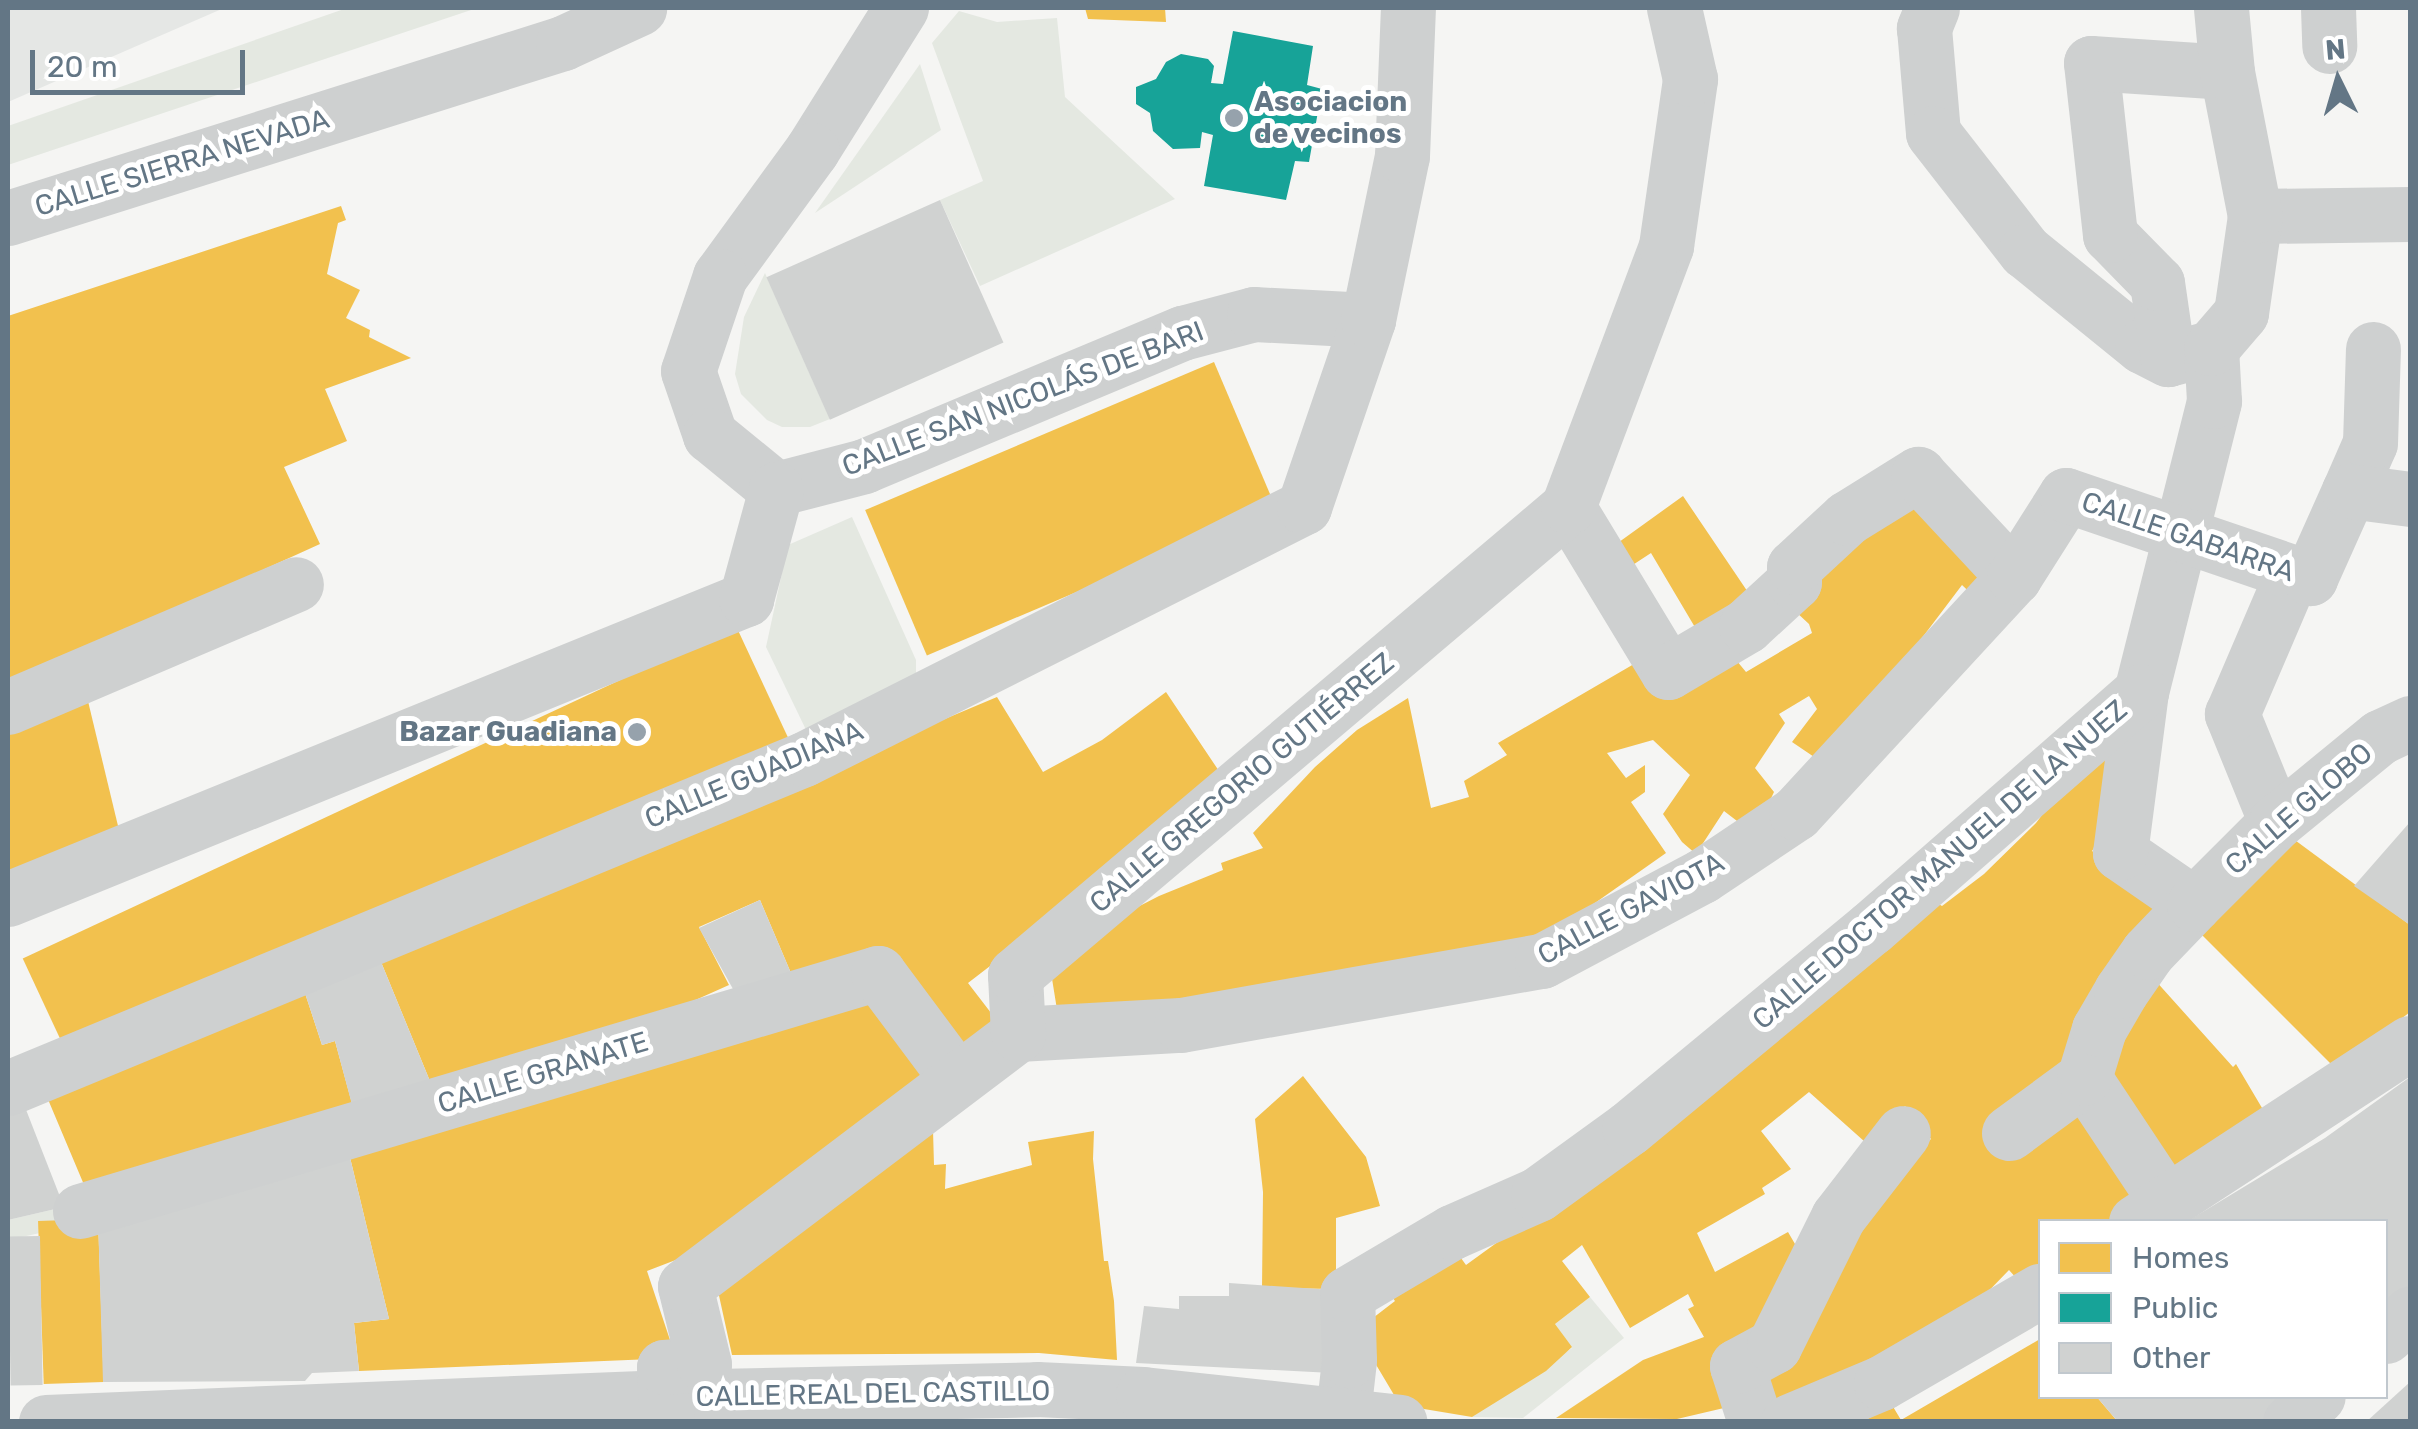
<!DOCTYPE html>
<meta charset="utf-8">
<style>
body{margin:0}
#map{position:relative;width:2418px;height:1429px;overflow:hidden;background:#f5f5f3;font-family:Rubik,sans-serif}
div>[style]{position:absolute}
[style*='--x']{left:calc(var(--x)*1px);top:calc(var(--y)*1px);width:calc(var(--w)*1px);rotate:calc(var(--a)*1deg)}
.built>*{inset:0;background:#e5e7e5}
.green>*{inset:0;background:#e4e8e1}
.homes>*{inset:0;background:#f2c14e;transform-origin:0 0}
.public>*{inset:0;background:#17a398}
.building>*{inset:0;background:#d0d2d1;transform-origin:0 0}
.minor>*{height:55px;margin:-27.5px;padding:0 27.5px;transform-origin:27.5px;border-radius:27.5px;background:#ced0d0}
.dots>*{width:28px;height:28px;translate:-50% -50%;box-sizing:border-box;border:5px solid #fff;border-radius:50%}
span{translate:-50% -50%;white-space:nowrap;text-align:center;line-height:1.15;-webkit-text-stroke:10px #fff;paint-order:stroke}
.poi-label{font-size:28px;color:#637685;font-weight:700}
.left{translate:0 -50%;text-align:left}
.right{translate:-100% -50%;text-align:right}
.street-label{font-size:28px;color:#637685}
.frame{position:absolute;inset:0;border:10px solid #637685;pointer-events:none}
.legend{position:absolute;left:2038px;top:1219px;width:350px;height:180px;box-sizing:border-box;background:#fff;border:2px solid #c1c8ce;margin:0;padding:12px 18px;list-style:none;font-size:30px;color:#637685}
.legend li{display:flex;align-items:center;gap:20px;height:50px}
.legend b{width:50px;border:2px solid #c1c8ce}
.north{position:absolute;left:2288px;top:30px;width:100px;height:100px;-webkit-text-stroke:8px #fff;paint-order:stroke;rotate:355deg;font-size:28px;font-weight:700;line-height:40px;text-align:center;color:#637685}
.north::after{content:'';display:block;margin:auto;width:35px;height:45px;background:#637685;clip-path:polygon(50% 0,100% 100%,50% 72%,0 100%)}
.scale{position:absolute;left:30px;top:50px;width:215px;height:45px;box-sizing:border-box;border:5px solid #637685;border-top:0;padding-left:12px;font-size:30px;line-height:35px;white-space:nowrap;color:#637685;-webkit-text-stroke:8px #fff;paint-order:stroke}
</style>
<div id="map">
<div class="built">
<div style="clip-path:polygon(8px 8px,224px 8px,8px 102px)"></div>
</div>
<div class="green">
<div style="clip-path:polygon(347px 8px,477px 8px,8px 165px,8px 126px)"></div>
<div style="clip-path:polygon(959px 11px,997px 22px,1057px 18px,1065px 97px,1175px 199px,980px 286px,940px 200px,983px 181px,932px 43px)"></div>
<div style="clip-path:polygon(920px 64px,941px 130px,815px 213px)"></div>
<div style="clip-path:polygon(765px 273px,830px 419px,810px 427px,782px 427px,767px 420px,741px 394px,735px 374px,744px 317px)"></div>
<div style="clip-path:polygon(852px 517px,916px 660px,916px 677px,809px 736px,766px 647px,788px 545px)"></div>
<div style="clip-path:polygon(64px 1207px,72px 1226px,8px 1240px,8px 1220px)"></div>
<div style="clip-path:polygon(1590px 1297px,1624px 1338px,1523px 1418px,1472px 1417px,1572px 1348px,1555px 1324px)"></div>
</div>
<div class="homes">
<div style="clip-path:polygon(1085px 8px,1165px 8px,1166px 22px,1088px 19px)"></div>
<div style="clip-path:polygon(341px 206px,346px 220px,338px 223px,327px 274px,360px 290px,346px 318px,370px 330px,369px 337px,411px 358px,325px 389px,347px 441px,284px 467px,320px 544px,8px 686px,8px 316px)"></div>
<div style="left:1214px;top:362px;width:158px;height:379px;rotate:67deg"></div>
<div style="clip-path:polygon(1923px 485px,2005px 583px,1984px 606px,1962px 585px,1826px 765px,1792px 742px,1817px 709px,1809px 696px,1779px 714px,1785px 723px,1755px 768px,1774px 792px,1754px 834px,1724px 811px,1696px 854px,1682px 842px,1663px 814px,1690px 775px,1653px 740px,1607px 753px,1626px 778px,1645px 765px,1645px 792px,1631px 802px,1666px 853px,1541px 941px,1059px 1022px,1049px 960px,1093px 930px,1159px 896px,1223px 870px,1221px 863px,1263px 848px,1253px 833px,1315px 767px,1357px 730px,1408px 698px,1431px 808px,1469px 797px,1464px 781px,1507px 755px,1498px 743px,1646px 657px,1727px 649px,1746px 672px,1812px 633px,1809px 624px,1782px 599px)"></div>
<div style="clip-path:polygon(1683px 496px,1760px 610px,1696px 629px,1651px 553px,1622px 572px,1608px 550px)"></div>
<div style="left:736px;top:626px;width:131px;height:787px;rotate:65deg"></div>
<div style="clip-path:polygon(1166px 692px,1227px 783px,968px 983px,998px 1022px,951px 1058px,881px 955px,796px 985px,760px 900px,699px 927px,729px 985px,653px 1019px,434px 1091px,379px 957px,997px 697px,1043px 772px,1102px 740px)"></div>
<div style="clip-path:polygon(87px 697px,119px 830px,8px 877px,8px 733px)"></div>
<div style="clip-path:polygon(2109px 733px,2128px 745px,2116px 805px,2121px 807px,2092px 851px,2172px 906px,2071px 1056px,2075px 1061px,1993px 1132px,2006px 1149px,2068px 1102px,2143px 1187px,2108px 1222px,2040px 1222px,2040px 1280px,2027px 1290px,2009px 1270px,1976px 1304px,1922px 1337px,1765px 1410px,1748px 1368px,1794px 1348px,1787px 1337px,1831px 1276px,1824px 1272px,1849px 1212px,1931px 1139px,1905px 1106px,1874px 1150px,1809px 1092px,1761px 1131px,1791px 1169px,1762px 1188px,1765px 1194px,1697px 1233px,1715px 1272px,1788px 1232px,1809px 1268px,1757px 1343px,1716px 1354px,1741px 1404px,1677px 1419px,1556px 1418px,1643px 1360px,1704px 1337px,1688px 1309px,1694px 1306px,1688px 1294px,1630px 1328px,1582px 1245px,1562px 1261px,1590px 1297px,1555px 1324px,1572px 1347px,1546px 1371px,1472px 1417px,1400px 1405px,1356px 1331px,1395px 1301px,1387px 1290px,1448px 1240px,1466px 1265px,1721px 1080px,1937px 903px,1942px 906px,1984px 874px,2036px 823px,2102px 736px)"></div>
<div style="clip-path:polygon(2280px 829px,2410px 925px,2410px 1012px,2336px 1069px,2187px 920px)"></div>
<div style="clip-path:polygon(2145px 969px,2233px 1067px,2236px 1064px,2265px 1113px,2172px 1174px,2106px 1076px)"></div>
<div style="clip-path:polygon(865px 989px,938px 1066px,720px 1243px,647px 1271px,676px 1358px,359px 1371px,354px 1323px,389px 1319px,347px 1145px)"></div>
<div style="clip-path:polygon(304px 990px,322px 1045px,335px 1041px,354px 1111px,90px 1199px,47px 1097px)"></div>
<div style="clip-path:polygon(1303px 1076px,1366px 1157px,1380px 1206px,1336px 1218px,1336px 1289px,1262px 1288px,1263px 1192px,1255px 1119px)"></div>
<div style="clip-path:polygon(933px 1130px,934px 1165px,946px 1164px,945px 1189px,1032px 1165px,1028px 1142px,1094px 1131px,1093px 1159px,1104px 1261px,1108px 1261px,1114px 1301px,1117px 1360px,1039px 1353px,732px 1355px,718px 1291px)"></div>
<div style="left:98px;top:1219px;width:163px;height:60px;rotate:88deg"></div>
<div style="clip-path:polygon(2040px 1339px,2040px 1396px,2096px 1396px,2118px 1422px,1862px 1422px,1892px 1405px,1901px 1420px)"></div>
</div>
<div class="public">
<div style="clip-path:polygon(1233px 31px,1313px 46px,1307px 85px,1322px 89px,1309px 162px,1295px 161px,1286px 200px,1204px 186px,1213px 135px,1202px 132px,1200px 148px,1173px 149px,1153px 131px,1150px 113px,1136px 104px,1136px 87px,1156px 79px,1166px 62px,1181px 54px,1208px 59px,1214px 66px,1211px 83px,1223px 84px)"></div>
</div>
<div class="building">
<div style="left:940px;top:200px;width:156px;height:190px;rotate:66deg"></div>
<div style="clip-path:polygon(2410px 822px,2410px 925px,2354px 886px)"></div>
<div style="clip-path:polygon(760px 900px,796px 985px,738px 998px,699px 928px)"></div>
<div style="clip-path:polygon(379px 957px,434px 1091px,355px 1116px,335px 1041px,322px 1045px,304px 990px)"></div>
<div style="clip-path:polygon(2410px 1077px,2410px 1297px,2386px 1319px,2386px 1222px,2186px 1222px,2325px 1138px)"></div>
<div style="clip-path:polygon(23px 1102px,64px 1207px,8px 1220px,8px 1109px)"></div>
<div style="clip-path:polygon(347px 1145px,389px 1319px,354px 1323px,359px 1371px,312px 1373px,305px 1381px,103px 1382px,98px 1219px)"></div>
<div style="left:40px;top:1236px;width:149px;height:32px;rotate:89deg"></div>
<div style="clip-path:polygon(1229px 1283px,1333px 1290px,1332px 1373px,1136px 1363px,1144px 1306px,1179px 1309px,1179px 1296px,1229px 1296px)"></div>
<div style="clip-path:polygon(2410px 1382px,2410px 1422px,2366px 1422px)"></div>
<div style="clip-path:polygon(2096px 1396px,2298px 1396px,2266px 1422px,2118px 1422px)"></div>
</div>
<div class="minor">
<div style="--x:901;--y:8;--w:168;--a:122.1"></div>
<div style="--x:812;--y:150;--w:156;--a:126.1"></div>
<div style="--x:720;--y:276;--w:100;--a:108.6"></div>
<div style="--x:688;--y:371;--w:68;--a:71"></div>
<div style="--x:710;--y:435;--w:85;--a:39.3"></div>
<div style="--x:776;--y:489;--w:91;--a:-14.6"></div>
<div style="--x:864;--y:466;--w:345;--a:-22.7"></div>
<div style="--x:1182;--y:333;--w:74;--a:-14.8"></div>
<div style="--x:1254;--y:314;--w:114;--a:3"></div>
<div style="--x:1932;--y:8;--w:22;--a:112"></div>
<div style="--x:1924;--y:28;--w:105;--a:85.1"></div>
<div style="--x:1933;--y:133;--w:150;--a:52.1"></div>
<div style="--x:2025;--y:251;--w:151;--a:39.1"></div>
<div style="--x:2142;--y:346;--w:29;--a:27"></div>
<div style="--x:2328;--y:8;--w:38;--a:88"></div>
<div style="--x:2255;--y:216;--w:155;--a:-0.7"></div>
<div style="--x:8;--y:218;--w:582;--a:-17.5"></div>
<div style="--x:563;--y:43;--w:84;--a:-24.7"></div>
<div style="--x:2211;--y:348;--w:44;--a:165.7"></div>
<div style="--x:2168;--y:359;--w:77;--a:-98.2"></div>
<div style="--x:2157;--y:283;--w:67;--a:-134.4"></div>
<div style="--x:2110;--y:235;--w:173;--a:-96.3"></div>
<div style="--x:2091;--y:63;--w:136;--a:3.8"></div>
<div style="--x:2349;--y:491;--w:52;--a:-66.4"></div>
<div style="--x:2370;--y:443;--w:94;--a:-88.2"></div>
<div style="--x:1568;--y:507;--w:193;--a:58.8"></div>
<div style="--x:1668;--y:672;--w:91;--a:-30.5"></div>
<div style="--x:1746;--y:626;--w:65;--a:-42.5"></div>
<div style="--x:1794;--y:582;--w:15;--a:-90"></div>
<div style="--x:1794;--y:567;--w:72;--a:-42.8"></div>
<div style="--x:1847;--y:518;--w:84;--a:-31.8"></div>
<div style="--x:1918;--y:474;--w:141;--a:47"></div>
<div style="--x:8;--y:707;--w:313;--a:-23.1"></div>
<div style="--x:2276;--y:822;--w:117;--a:-112.2"></div>
<div style="--x:2232;--y:714;--w:152;--a:-66.8"></div>
<div style="--x:8;--y:899;--w:797;--a:-22.12"></div>
<div style="--x:746;--y:599;--w:114;--a:-74.7"></div>
<div style="--x:2194;--y:904;--w:90;--a:-145.4"></div>
<div style="--x:2120;--y:853;--w:162;--a:-82.6"></div>
<div style="--x:2141;--y:692;--w:300;--a:-75.9"></div>
<div style="--x:2214;--y:401;--w:53;--a:-93.2"></div>
<div style="--x:2211;--y:348;--w:46;--a:-49.4"></div>
<div style="--x:2241;--y:313;--w:98;--a:-81.8"></div>
<div style="--x:2255;--y:216;--w:147;--a:-101"></div>
<div style="--x:2227;--y:72;--w:64;--a:-95.4"></div>
<div style="--x:1018;--y:1034;--w:163;--a:-3.2"></div>
<div style="--x:1181;--y:1025;--w:367;--a:-10.1"></div>
<div style="--x:1542;--y:961;--w:181;--a:-28"></div>
<div style="--x:1702;--y:876;--w:113;--a:-33.8"></div>
<div style="--x:1796;--y:813;--w:321;--a:-47.3"></div>
<div style="--x:2014;--y:577;--w:97;--a:-57.6"></div>
<div style="--x:2066;--y:495;--w:258;--a:18.8"></div>
<div style="--x:2310;--y:578;--w:95;--a:-65.9"></div>
<div style="--x:2349;--y:491;--w:62;--a:7.5"></div>
<div style="--x:2084;--y:1078;--w:146;--a:56.4"></div>
<div style="--x:8;--y:1088;--w:861;--a:-22.46"></div>
<div style="--x:804;--y:759;--w:560;--a:-26.75"></div>
<div style="--x:1304;--y:507;--w:198;--a:-71.1"></div>
<div style="--x:1368;--y:320;--w:167;--a:-78.3"></div>
<div style="--x:1402;--y:156;--w:148;--a:-87.7"></div>
<div style="--x:2009;--y:1133;--w:93;--a:-36.3"></div>
<div style="--x:2084;--y:1078;--w:51;--a:-73"></div>
<div style="--x:2099;--y:1029;--w:44;--a:-59.9"></div>
<div style="--x:2121;--y:991;--w:47;--a:-55.3"></div>
<div style="--x:2148;--y:952;--w:66;--a:-46.2"></div>
<div style="--x:2194;--y:904;--w:116;--a:-45"></div>
<div style="--x:2276;--y:822;--w:134;--a:-39.3"></div>
<div style="--x:2380;--y:737;--w:33;--a:-25"></div>
<div style="--x:80;--y:1211;--w:833;--a:-16.61"></div>
<div style="--x:878;--y:973;--w:132;--a:53.3"></div>
<div style="--x:2136;--y:1222;--w:327;--a:-33.2"></div>
<div style="--x:2386;--y:1336;--w:33;--a:-43"></div>
<div style="--x:1343;--y:1413;--w:53;--a:-83.5"></div>
<div style="--x:1349;--y:1360;--w:66;--a:-91.7"></div>
<div style="--x:1347;--y:1294;--w:122;--a:-30.6"></div>
<div style="--x:1452;--y:1232;--w:94;--a:-23.8"></div>
<div style="--x:1538;--y:1194;--w:112;--a:-36"></div>
<div style="--x:1629;--y:1128;--w:314;--a:-39.6"></div>
<div style="--x:1871;--y:928;--w:359;--a:-41.2"></div>
<div style="--x:46;--y:1422;--w:621;--a:-2.31"></div>
<div style="--x:666;--y:1397;--w:371;--a:-1.2"></div>
<div style="--x:1037;--y:1389;--w:106;--a:2.7"></div>
<div style="--x:1143;--y:1394;--w:258;--a:6.2"></div>
<div style="--x:667;--y:1422;--w:55;--a:-93.1"></div>
<div style="--x:664;--y:1367;--w:40;--a:-4.3"></div>
<div style="--x:704;--y:1364;--w:80;--a:-103.7"></div>
<div style="--x:685;--y:1286;--w:418;--a:-37.1"></div>
<div style="--x:1018;--y:1034;--w:59;--a:-92.9"></div>
<div style="--x:1015;--y:975;--w:724;--a:-40.24"></div>
<div style="--x:1568;--y:507;--w:279;--a:-69.4"></div>
<div style="--x:1666;--y:246;--w:169;--a:-81.8"></div>
<div style="--x:1690;--y:79;--w:73;--a:-102.7"></div>
<div style="--x:1755;--y:1422;--w:59;--a:-107.8"></div>
<div style="--x:1737;--y:1366;--w:42;--a:-28.4"></div>
<div style="--x:1774;--y:1346;--w:144;--a:-63.6"></div>
<div style="--x:1838;--y:1217;--w:106;--a:-52.3"></div>
<div style="--x:1788;--y:1422;--w:101;--a:-22.8"></div>
<div style="--x:1881;--y:1383;--w:184;--a:-30.1"></div>
<div style="--x:2290;--y:1422;--w:38;--a:-43"></div>
</div>
<div class="dots">
<div style="left:1234px;top:118px;background:#96a2ac"></div>
<div style="left:637px;top:732px;background:#96a2ac"></div>
</div>
<div class="poi-label">
<span class="left" style="left:1254px;top:118px">Asociacion<br>de vecinos</span>
<span class="right" style="left:617px;top:732px">Bazar Guadiana</span>
</div>
<div class="street-label">
<span style="left:182px;top:163px;rotate:-17deg">CALLE SIERRA NEVADA</span>
<span style="left:1023px;top:399px;rotate:-21deg">CALLE SAN NICOLÁS DE BARI</span>
<span style="left:2188px;top:537px;rotate:19deg">CALLE GABARRA</span>
<span style="left:754px;top:775px;rotate:-23deg">CALLE GUADIANA</span>
<span style="left:1242px;top:783px;rotate:-40deg">CALLE GREGORIO GUTIÉRREZ</span>
<span style="left:2299px;top:809px;rotate:-41deg">CALLE GLOBO</span>
<span style="left:1940px;top:865px;rotate:-41deg">CALLE DOCTOR MANUEL DE LA NUEZ</span>
<span style="left:1631px;top:909px;rotate:-28deg">CALLE GAVIOTA</span>
<span style="left:543px;top:1073px;rotate:-17deg">CALLE GRANATE</span>
<span style="left:873px;top:1394px;rotate:-1deg">CALLE REAL DEL CASTILLO</span>
</div>
<div class="frame"></div>
<ul class="legend">
<li><b style="height:28px;background:#f2c14e"></b>Homes</li>
<li><b style="height:28px;background:#17a398"></b>Public</li>
<li><b style="height:28px;background:#d0d2d1"></b>Other</li>
</ul>
<div class="north">N</div>
<div class="scale">20 m</div>
</div>
